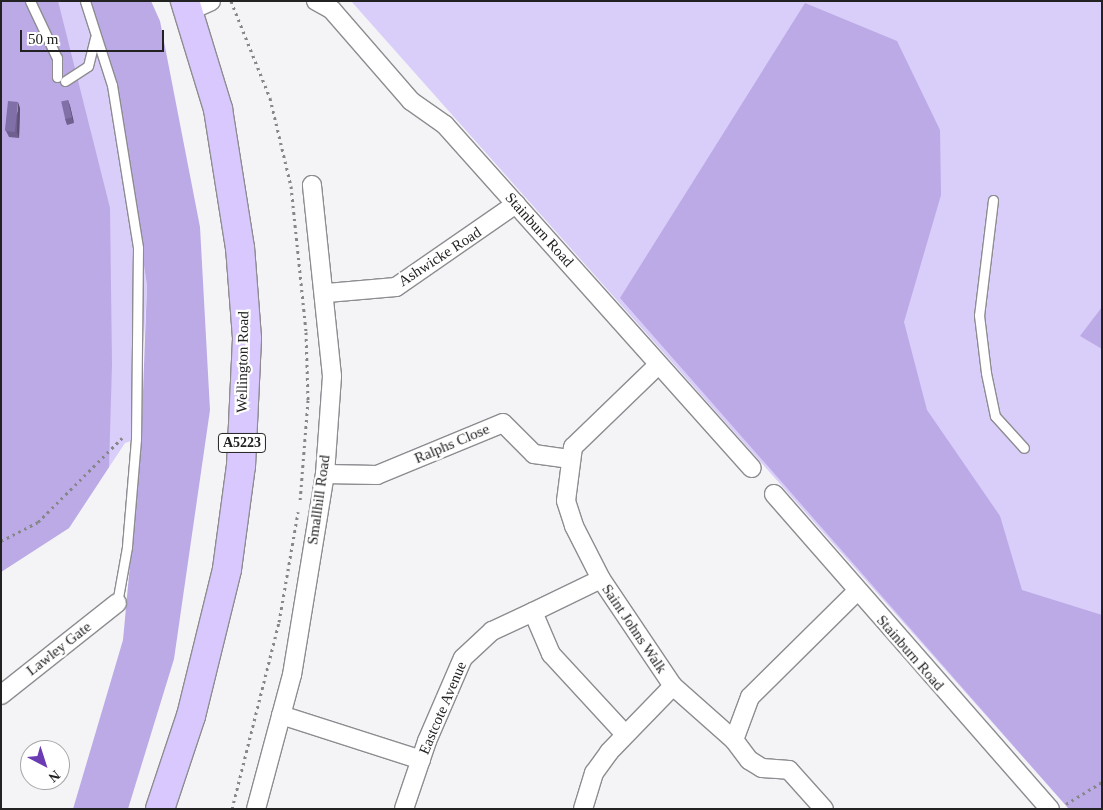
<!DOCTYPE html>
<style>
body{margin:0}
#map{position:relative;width:1103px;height:810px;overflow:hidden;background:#f4f4f7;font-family:"Times New Roman",serif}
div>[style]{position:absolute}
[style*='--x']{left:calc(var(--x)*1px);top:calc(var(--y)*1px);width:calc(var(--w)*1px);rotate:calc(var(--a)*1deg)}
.green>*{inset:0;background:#d9cdf9}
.forest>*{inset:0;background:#bbaae5}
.path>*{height:3px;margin-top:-1.5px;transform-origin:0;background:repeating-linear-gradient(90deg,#878789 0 2.5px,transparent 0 6.5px)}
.roads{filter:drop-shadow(1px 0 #8d8c90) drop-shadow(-1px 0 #8d8c90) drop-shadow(0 1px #8d8c90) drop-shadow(0 -1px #8d8c90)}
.lane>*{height:9px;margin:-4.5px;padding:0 4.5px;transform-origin:4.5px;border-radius:4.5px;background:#fff}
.street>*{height:18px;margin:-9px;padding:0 9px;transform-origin:9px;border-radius:9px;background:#fff}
.primary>*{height:28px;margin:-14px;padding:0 14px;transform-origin:14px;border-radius:14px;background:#d9c8fd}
.wall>*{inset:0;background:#6f6090}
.shaded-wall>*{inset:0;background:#5a4e75}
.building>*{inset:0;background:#8170a7;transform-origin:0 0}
span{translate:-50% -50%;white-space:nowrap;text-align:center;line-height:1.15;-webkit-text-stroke:4.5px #fff;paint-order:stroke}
.shield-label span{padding:1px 4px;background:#fff;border:1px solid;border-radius:4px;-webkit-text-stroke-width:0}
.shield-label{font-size:14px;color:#222223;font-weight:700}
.street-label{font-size:15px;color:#222223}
.frame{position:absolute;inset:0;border:2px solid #222223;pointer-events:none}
.north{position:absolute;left:20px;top:740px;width:50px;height:50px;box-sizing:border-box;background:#fff;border:1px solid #a7a7a7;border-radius:50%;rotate:140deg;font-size:14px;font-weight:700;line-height:20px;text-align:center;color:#222223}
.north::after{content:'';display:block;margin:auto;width:18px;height:22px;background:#6b3bb3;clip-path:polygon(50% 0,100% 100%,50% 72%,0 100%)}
.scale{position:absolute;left:20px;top:30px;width:144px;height:22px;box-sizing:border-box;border:2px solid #222223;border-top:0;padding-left:6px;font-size:15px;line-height:18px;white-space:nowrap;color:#222223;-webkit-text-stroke:4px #fff;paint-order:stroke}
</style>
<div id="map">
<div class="green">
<div style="clip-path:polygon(1px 1px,91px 1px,115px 83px,147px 285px,133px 547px,122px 546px,131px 441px,125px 443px,69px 528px,1px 572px)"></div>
<div style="clip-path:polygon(351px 1px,1102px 1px,1102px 809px,1069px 809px)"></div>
</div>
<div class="forest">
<div style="clip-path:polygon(1px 1px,58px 1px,110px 208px,112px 364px,109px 467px,69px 528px,1px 572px)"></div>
<div style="clip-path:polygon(91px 1px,151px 1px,160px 21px,200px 227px,210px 410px,174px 659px,128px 809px,73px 809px,123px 640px,141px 445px,147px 285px,115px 83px)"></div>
<div style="clip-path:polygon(805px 3px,897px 41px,940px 130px,941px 195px,904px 322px,927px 410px,1000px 516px,1022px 590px,1102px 615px,1102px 809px,1069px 809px,620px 298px)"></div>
<div style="clip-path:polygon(1102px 307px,1102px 349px,1080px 336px)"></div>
</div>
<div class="path">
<div style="--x:231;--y:1;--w:105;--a:68.1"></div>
<div style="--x:270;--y:98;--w:90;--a:76.6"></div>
<div style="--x:291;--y:186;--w:147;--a:84.1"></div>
<div style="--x:306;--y:332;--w:68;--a:88.3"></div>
<div style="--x:308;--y:400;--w:101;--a:94.5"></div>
<div style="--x:1;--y:541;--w:42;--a:-27.2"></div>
<div style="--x:38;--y:522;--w:119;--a:-45"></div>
<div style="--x:1066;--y:804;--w:42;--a:-31.4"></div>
<div style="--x:232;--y:809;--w:193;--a:-75.9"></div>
<div style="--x:279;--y:622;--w:112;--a:-80.2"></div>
</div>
<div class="roads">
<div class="lane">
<div style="--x:30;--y:1;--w:63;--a:64.7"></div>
<div style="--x:57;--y:58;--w:19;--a:90"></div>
<div style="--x:85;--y:1;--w:88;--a:72.2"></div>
<div style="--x:112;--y:85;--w:165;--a:80.9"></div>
<div style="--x:138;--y:248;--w:191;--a:90.6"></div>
<div style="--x:136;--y:439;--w:108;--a:94.8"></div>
<div style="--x:127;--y:547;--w:57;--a:100.1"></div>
<div style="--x:65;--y:81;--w:27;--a:-33"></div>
<div style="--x:88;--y:66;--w:29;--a:-76"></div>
<div style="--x:993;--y:200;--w:116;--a:96.9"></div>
<div style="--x:979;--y:315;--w:58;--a:83.1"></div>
<div style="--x:986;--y:373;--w:44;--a:78.2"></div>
<div style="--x:995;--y:416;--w:43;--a:47.8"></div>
</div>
<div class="street">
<div style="--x:316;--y:1;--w:18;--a:29"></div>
<div style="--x:332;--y:10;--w:121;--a:49"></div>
<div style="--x:411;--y:101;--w:42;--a:35.2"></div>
<div style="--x:445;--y:125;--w:460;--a:48.2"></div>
<div style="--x:189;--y:11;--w:24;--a:-24"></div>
<div style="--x:327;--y:293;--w:69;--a:-5"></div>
<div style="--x:396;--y:287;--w:146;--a:-34.7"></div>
<div style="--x:658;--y:365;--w:118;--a:136"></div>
<div style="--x:573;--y:447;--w:54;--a:97.4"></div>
<div style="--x:566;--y:501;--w:26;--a:72"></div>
<div style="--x:574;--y:526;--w:59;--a:63"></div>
<div style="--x:601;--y:579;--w:129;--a:56.1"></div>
<div style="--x:673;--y:686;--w:81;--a:41.5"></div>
<div style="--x:734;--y:740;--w:25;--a:53"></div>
<div style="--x:749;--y:760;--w:15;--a:32"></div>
<div style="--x:762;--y:768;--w:27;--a:4"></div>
<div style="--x:789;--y:770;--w:52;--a:48.1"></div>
<div style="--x:325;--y:474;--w:52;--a:1.1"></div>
<div style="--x:377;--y:475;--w:136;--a:-22.4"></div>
<div style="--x:503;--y:423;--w:44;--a:45"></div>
<div style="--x:534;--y:454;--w:35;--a:8"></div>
<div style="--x:774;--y:494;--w:419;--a:48.8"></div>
<div style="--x:601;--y:579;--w:76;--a:154.1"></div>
<div style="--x:533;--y:612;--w:46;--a:66.8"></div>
<div style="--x:551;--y:654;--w:108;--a:47.3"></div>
<div style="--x:1;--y:695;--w:148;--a:-38.4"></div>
<div style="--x:281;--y:715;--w:147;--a:17.8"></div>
<div style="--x:734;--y:740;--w:46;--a:-69.6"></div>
<div style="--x:750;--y:697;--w:151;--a:-44.7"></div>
<div style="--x:256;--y:809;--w:139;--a:-75"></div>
<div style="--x:292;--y:675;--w:204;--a:-80.7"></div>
<div style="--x:325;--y:474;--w:98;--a:-85.9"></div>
<div style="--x:332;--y:376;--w:192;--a:-96"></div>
<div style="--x:404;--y:809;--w:72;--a:-71.3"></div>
<div style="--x:427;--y:741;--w:90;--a:-66.6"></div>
<div style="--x:463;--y:658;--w:40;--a:-43"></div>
<div style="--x:492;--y:631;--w:45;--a:-24.9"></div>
<div style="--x:583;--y:809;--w:38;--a:-73"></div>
<div style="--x:594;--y:773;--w:26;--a:-54"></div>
<div style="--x:609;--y:752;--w:92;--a:-45.9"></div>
</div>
<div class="primary">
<div style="--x:160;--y:809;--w:98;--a:-71.6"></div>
<div style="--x:191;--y:716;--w:151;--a:-76.2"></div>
<div style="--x:227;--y:569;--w:104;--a:-82.3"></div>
<div style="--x:241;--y:466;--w:128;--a:-87.3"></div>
<div style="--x:247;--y:338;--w:90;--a:-94.4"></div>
<div style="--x:240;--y:248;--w:141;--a:-99"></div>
<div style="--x:218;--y:109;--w:113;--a:-107"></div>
</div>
</div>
<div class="wall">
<div style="clip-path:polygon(68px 100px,70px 106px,74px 123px,67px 125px,65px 119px)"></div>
<div style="clip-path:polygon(20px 108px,19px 138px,9px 137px,6px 131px)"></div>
</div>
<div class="shaded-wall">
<div style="clip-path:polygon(68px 100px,70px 106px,74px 123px,72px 118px)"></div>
<div style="clip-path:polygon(18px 102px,20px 108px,19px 138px,17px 132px)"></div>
</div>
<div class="building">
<div style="left:68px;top:100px;width:18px;height:7px;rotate:77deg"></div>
<div style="left:8px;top:101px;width:10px;height:30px;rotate:6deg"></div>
</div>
<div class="shield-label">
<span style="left:242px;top:443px">A5223</span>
</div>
<div class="street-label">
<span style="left:539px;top:230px;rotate:48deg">Stainburn Road</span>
<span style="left:440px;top:257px;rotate:-33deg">Ashwicke Road</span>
<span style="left:243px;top:362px;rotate:-89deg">Wellington Road</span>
<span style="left:452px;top:444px;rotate:-23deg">Ralphs Close</span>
<span style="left:319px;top:500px;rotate:-82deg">Smallhill Road</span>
<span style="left:634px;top:629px;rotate:56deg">Saint Johns Walk</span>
<span style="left:59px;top:649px;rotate:-38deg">Lawley Gate</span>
<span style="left:910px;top:653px;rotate:49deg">Stainburn Road</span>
<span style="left:443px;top:708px;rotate:-67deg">Eastcote Avenue</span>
</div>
<div class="frame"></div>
<div class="north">N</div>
<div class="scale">50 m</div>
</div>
